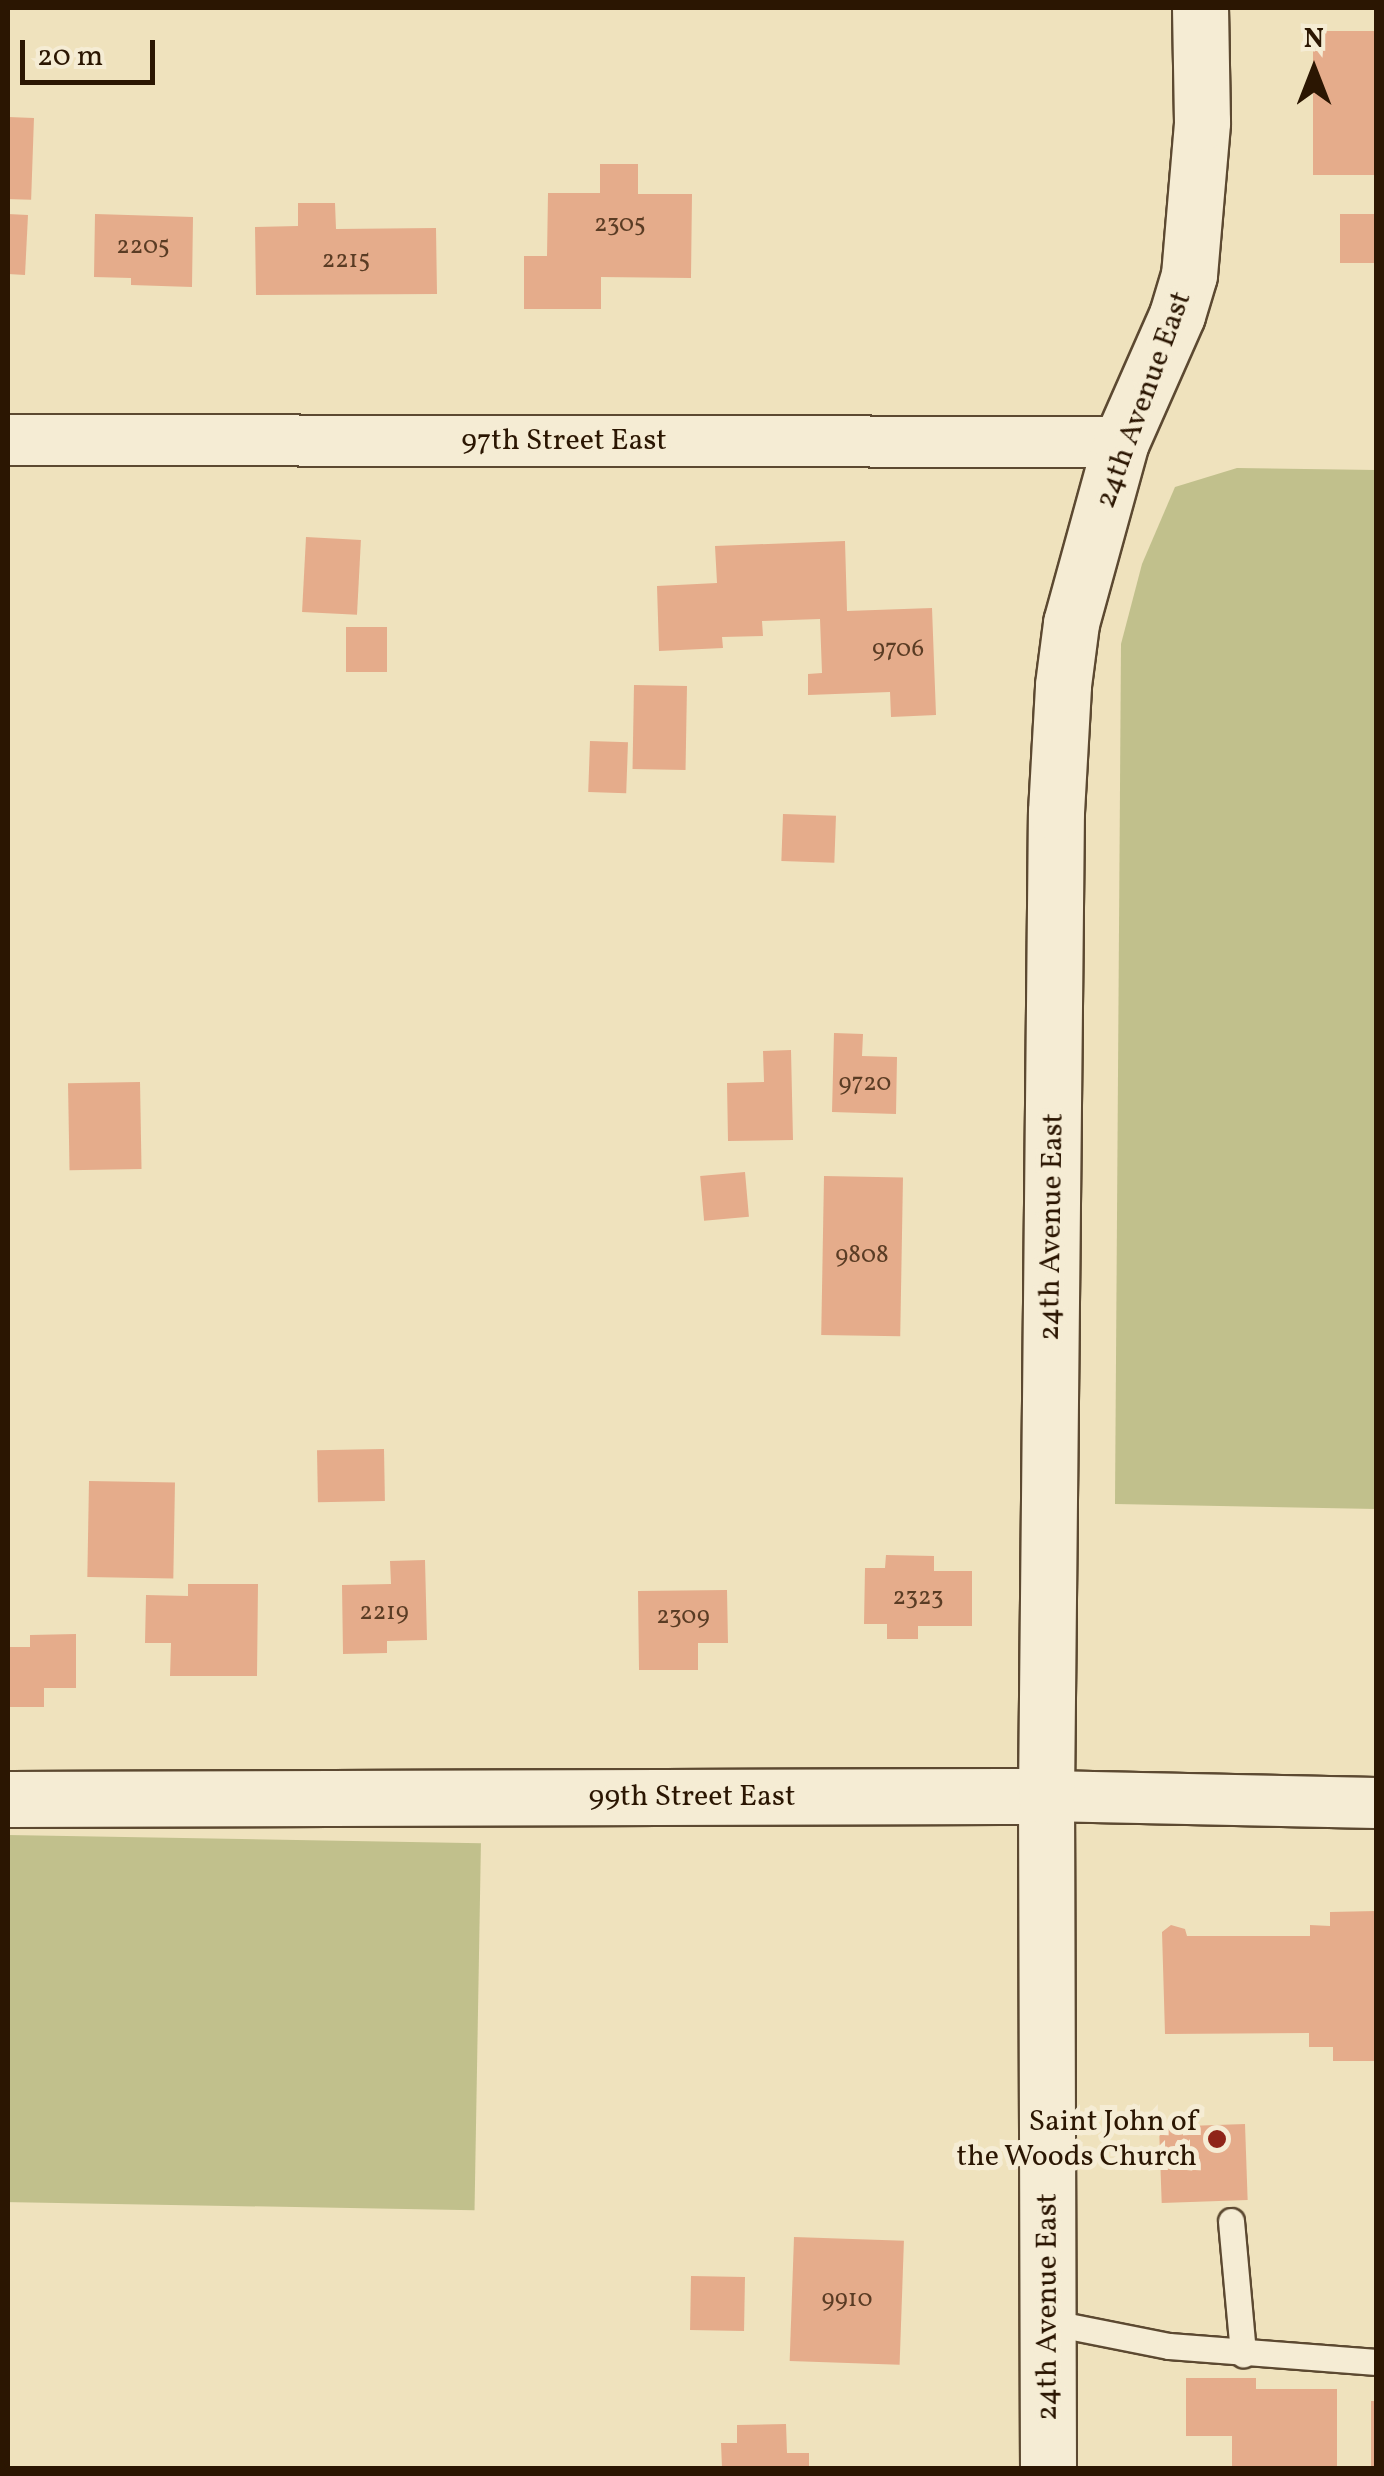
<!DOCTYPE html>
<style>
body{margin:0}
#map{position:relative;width:1384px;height:2476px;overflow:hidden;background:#efe2bd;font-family:Vollkorn,serif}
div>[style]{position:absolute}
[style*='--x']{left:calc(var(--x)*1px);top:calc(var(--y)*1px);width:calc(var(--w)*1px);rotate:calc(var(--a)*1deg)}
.green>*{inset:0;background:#c1c08c;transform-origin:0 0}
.building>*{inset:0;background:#e5ac8b;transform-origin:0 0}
.roads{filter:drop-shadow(2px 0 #5c4931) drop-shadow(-2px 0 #5c4931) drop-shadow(0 2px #5c4931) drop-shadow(0 -2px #5c4931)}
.service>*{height:25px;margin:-12.5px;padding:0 12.5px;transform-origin:12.5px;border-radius:12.5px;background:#f5ecd4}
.minor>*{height:50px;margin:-25px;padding:0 25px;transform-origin:25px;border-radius:25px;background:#f5ecd4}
.tertiary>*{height:55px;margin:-27.5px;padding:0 27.5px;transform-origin:27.5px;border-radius:27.5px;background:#f5ecd4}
.dots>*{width:28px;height:28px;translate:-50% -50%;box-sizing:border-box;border:5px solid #f5ecd4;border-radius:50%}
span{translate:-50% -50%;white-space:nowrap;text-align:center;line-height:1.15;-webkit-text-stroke:10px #f5ecd4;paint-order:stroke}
.number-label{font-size:25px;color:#5a3c24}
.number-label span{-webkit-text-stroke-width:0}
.street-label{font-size:30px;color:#2b1602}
.poi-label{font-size:30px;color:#2b1602}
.right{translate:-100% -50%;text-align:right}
.frame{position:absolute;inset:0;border:10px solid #2b1602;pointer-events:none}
.north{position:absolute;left:1264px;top:20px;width:100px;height:100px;-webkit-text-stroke:8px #f5ecd4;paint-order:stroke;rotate:0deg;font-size:28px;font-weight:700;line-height:40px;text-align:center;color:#2b1602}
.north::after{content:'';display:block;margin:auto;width:35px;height:45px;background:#2b1602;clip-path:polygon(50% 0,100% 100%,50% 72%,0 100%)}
.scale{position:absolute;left:20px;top:40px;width:135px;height:45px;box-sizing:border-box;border:5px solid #2b1602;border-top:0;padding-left:12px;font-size:30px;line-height:35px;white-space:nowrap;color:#2b1602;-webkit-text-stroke:8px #f5ecd4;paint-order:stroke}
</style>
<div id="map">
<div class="green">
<div style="clip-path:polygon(1237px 468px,1376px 470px,1376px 1509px,1115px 1504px,1121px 644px,1142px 564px,1175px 487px)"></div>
<div style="left:8px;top:1835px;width:473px;height:367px;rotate:1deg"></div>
</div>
<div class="building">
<div style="left:1313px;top:31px;width:63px;height:144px"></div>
<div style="left:8px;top:117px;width:26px;height:82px;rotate:2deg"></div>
<div style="clip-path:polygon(600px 164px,638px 164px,638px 194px,692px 194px,691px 278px,601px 277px,601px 309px,524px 309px,524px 256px,547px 256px,548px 193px,600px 193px)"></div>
<div style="clip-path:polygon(298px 203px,335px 203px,336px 229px,436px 228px,437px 294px,256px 295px,255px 227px,298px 226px)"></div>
<div style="clip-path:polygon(8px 214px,28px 215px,25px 275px,8px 274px)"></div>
<div style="clip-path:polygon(95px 214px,193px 217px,192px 287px,131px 285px,131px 278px,94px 277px)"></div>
<div style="left:1340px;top:214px;width:36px;height:49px"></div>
<div style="left:306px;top:537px;width:55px;height:75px;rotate:3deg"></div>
<div style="clip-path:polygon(845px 541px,847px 611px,932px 608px,936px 715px,891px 717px,890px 692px,808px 695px,808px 674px,822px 673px,820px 619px,762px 621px,763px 636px,722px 637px,723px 648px,659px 651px,657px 586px,717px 583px,715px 546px)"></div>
<div style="left:346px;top:627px;width:41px;height:45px"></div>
<div style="left:634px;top:685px;width:53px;height:84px;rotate:1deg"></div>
<div style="left:590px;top:741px;width:38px;height:51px;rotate:2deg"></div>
<div style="left:783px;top:814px;width:53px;height:47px;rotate:2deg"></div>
<div style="clip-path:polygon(834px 1033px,863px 1034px,862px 1056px,897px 1057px,896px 1114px,832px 1112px)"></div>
<div style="clip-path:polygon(791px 1050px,793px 1140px,728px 1141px,727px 1083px,764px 1082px,763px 1051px)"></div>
<div style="left:140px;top:1082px;width:87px;height:72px;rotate:89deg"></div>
<div style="left:745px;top:1172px;width:45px;height:45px;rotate:85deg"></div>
<div style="left:824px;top:1176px;width:79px;height:159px;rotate:1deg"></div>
<div style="left:384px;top:1449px;width:52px;height:67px;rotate:89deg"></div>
<div style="left:89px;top:1481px;width:86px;height:96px;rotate:1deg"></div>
<div style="clip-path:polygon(886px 1555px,934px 1556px,934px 1571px,972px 1571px,972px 1626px,918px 1626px,918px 1639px,887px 1639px,887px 1624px,864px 1624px,865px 1568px,885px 1568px)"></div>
<div style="clip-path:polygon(425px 1560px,427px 1640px,387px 1641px,387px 1653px,343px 1654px,342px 1585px,391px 1584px,390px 1561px)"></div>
<div style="clip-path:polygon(188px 1584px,258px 1584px,257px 1676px,170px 1676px,171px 1643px,145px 1643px,146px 1595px,188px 1596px)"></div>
<div style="clip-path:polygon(727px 1590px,728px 1643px,698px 1643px,698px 1670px,639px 1670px,638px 1591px)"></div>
<div style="clip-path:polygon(76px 1634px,76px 1688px,44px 1688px,44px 1707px,8px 1707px,8px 1647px,30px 1647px,30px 1635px)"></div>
<div style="clip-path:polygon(1376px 1911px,1376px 2061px,1333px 2061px,1333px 2047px,1309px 2047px,1309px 2033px,1165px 2034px,1162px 1932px,1171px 1925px,1185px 1929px,1187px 1936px,1310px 1936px,1310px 1925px,1330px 1926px,1330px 1912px)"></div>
<div style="left:1245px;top:2124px;width:76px;height:86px;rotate:88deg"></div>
<div style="left:794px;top:2237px;width:110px;height:124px;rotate:2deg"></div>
<div style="left:691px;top:2276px;width:54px;height:54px;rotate:1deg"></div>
<div style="clip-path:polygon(1186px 2378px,1256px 2378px,1256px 2389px,1337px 2389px,1337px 2468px,1232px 2468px,1232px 2436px,1186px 2436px)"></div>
<div style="left:1371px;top:2401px;width:5px;height:67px"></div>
<div style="clip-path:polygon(786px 2424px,787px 2453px,809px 2453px,809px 2468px,722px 2468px,721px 2443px,737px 2443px,737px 2425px)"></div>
</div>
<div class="roads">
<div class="service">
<div style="--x:1231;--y:2221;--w:134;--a:84.8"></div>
<div style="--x:1048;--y:2322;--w:123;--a:11.2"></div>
<div style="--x:1169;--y:2346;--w:208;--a:4.4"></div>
</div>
<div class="minor">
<div style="--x:8;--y:440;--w:1113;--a:0.1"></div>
<div style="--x:1046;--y:1796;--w:330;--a:1.2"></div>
</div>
<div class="tertiary">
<div style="--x:8;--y:1799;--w:1038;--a:-0.17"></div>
<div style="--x:1048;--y:2468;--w:672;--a:-90.17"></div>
<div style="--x:1046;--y:1796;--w:984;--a:-89.42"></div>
<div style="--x:1056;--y:812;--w:127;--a:-86.8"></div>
<div style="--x:1063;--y:685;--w:63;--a:-82.6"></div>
<div style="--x:1071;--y:623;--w:188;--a:-74.6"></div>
<div style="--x:1121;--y:442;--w:139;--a:-66.2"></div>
<div style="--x:1177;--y:315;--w:42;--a:-73.3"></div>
<div style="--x:1189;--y:275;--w:154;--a:-85.1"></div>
<div style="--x:1202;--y:122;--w:114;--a:-91"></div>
</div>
</div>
<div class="dots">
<div style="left:1217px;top:2139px;background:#8f2418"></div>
</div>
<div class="number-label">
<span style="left:620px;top:225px">2305</span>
<span style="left:143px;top:247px">2205</span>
<span style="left:346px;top:261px">2215</span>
<span style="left:898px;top:650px">9706</span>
<span style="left:865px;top:1084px">9720</span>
<span style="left:862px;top:1256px">9808</span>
<span style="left:918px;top:1598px">2323</span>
<span style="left:384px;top:1613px">2219</span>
<span style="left:683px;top:1617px">2309</span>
<span style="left:847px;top:2300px">9910</span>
</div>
<div class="street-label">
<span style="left:1144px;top:400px;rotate:-70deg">24th Avenue East</span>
<span style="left:564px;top:441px">97th Street East</span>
<span style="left:1052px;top:1227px;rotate:-89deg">24th Avenue East</span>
<span style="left:692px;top:1797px">99th Street East</span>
<span style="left:1048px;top:2307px;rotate:-90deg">24th Avenue East</span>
</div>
<div class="poi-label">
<span class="right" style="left:1197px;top:2139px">Saint John of<br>the Woods Church</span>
</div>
<div class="frame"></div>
<div class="north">N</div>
<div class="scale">20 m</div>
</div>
